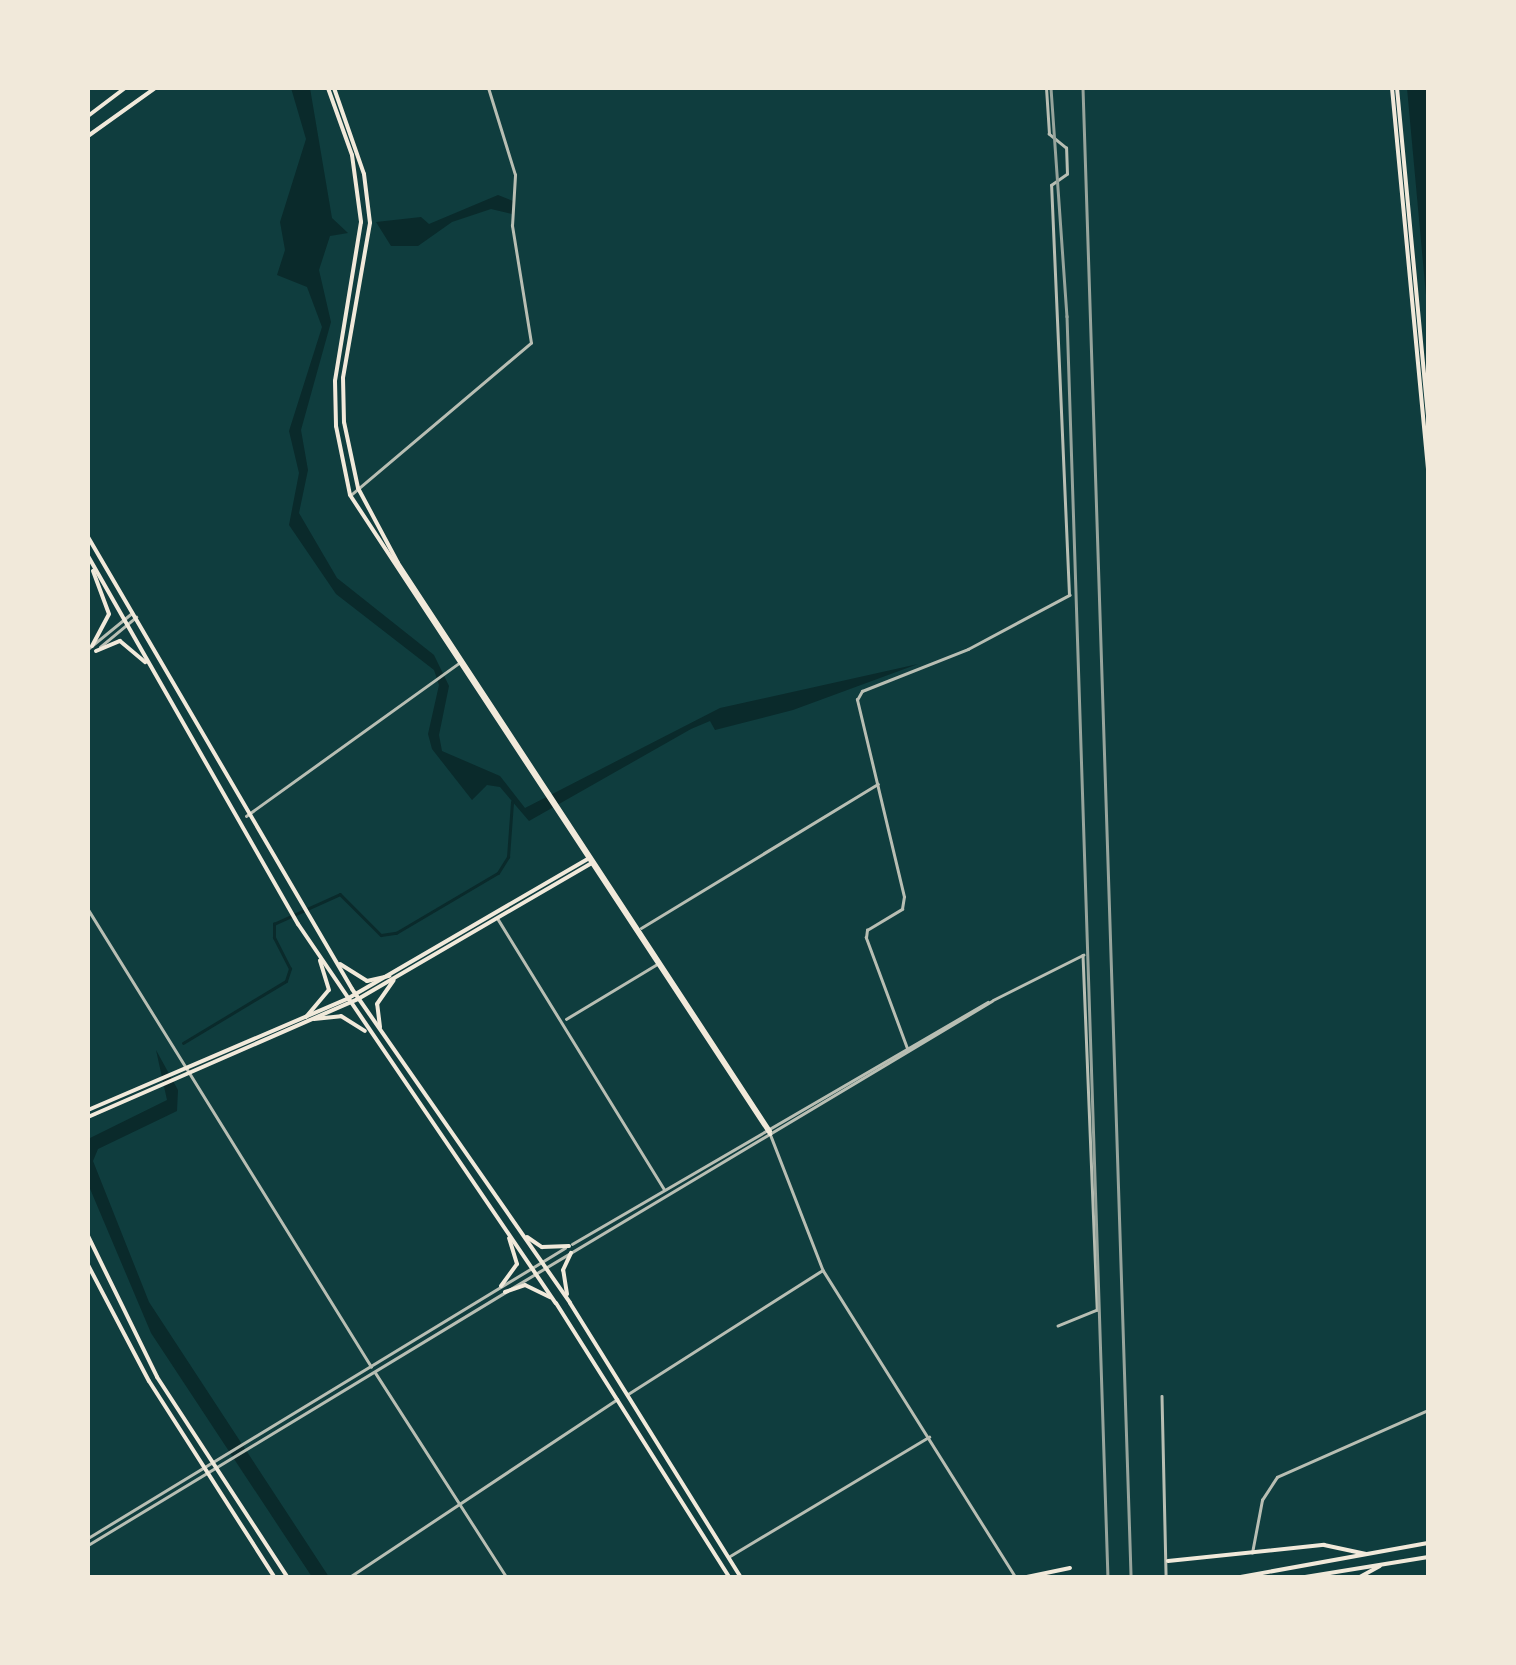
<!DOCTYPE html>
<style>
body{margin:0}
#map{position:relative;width:1516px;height:1665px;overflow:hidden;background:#0f3d3e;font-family:"Sofia Sans Condensed",sans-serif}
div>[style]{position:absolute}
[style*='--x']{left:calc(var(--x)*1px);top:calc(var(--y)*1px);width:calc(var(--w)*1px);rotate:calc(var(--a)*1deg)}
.water>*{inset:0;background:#0a2a2b}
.stream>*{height:2.5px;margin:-1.25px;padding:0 1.25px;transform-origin:1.25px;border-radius:1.25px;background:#0a2a2b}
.minor>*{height:2.5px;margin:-1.25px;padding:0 1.25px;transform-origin:1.25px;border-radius:1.25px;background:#b8beb3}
.tertiary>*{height:2.5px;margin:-1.25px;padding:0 1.25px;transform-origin:1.25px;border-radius:1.25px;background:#b8beb3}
.secondary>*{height:4px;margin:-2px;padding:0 2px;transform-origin:2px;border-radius:2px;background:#f1e9da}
.primary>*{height:4px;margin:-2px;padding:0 2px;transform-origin:2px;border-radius:2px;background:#f1e9da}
.rail>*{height:2.5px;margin:-1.25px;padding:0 1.25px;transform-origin:1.25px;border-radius:1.25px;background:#97a49c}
span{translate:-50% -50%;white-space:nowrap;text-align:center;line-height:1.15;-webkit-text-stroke:10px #f1e9da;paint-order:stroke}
.frame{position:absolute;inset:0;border:90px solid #f1e9da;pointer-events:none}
</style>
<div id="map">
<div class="water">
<div style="clip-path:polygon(291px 88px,310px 88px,332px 218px,348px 233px,330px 236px,319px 270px,331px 322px,301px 430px,308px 470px,299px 513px,337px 578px,434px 655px,449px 686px,439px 735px,442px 751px,500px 776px,525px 808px,720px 708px,918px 664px,793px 710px,715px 730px,710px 721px,691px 729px,529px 821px,500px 787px,487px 785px,472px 800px,432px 749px,428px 734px,439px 685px,434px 670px,336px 594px,289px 525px,299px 473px,289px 431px,322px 327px,307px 287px,277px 275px,285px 250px,280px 222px,306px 139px)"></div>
<div style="clip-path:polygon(1407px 88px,1428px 88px,1428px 317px)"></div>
<div style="clip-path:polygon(498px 195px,513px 201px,512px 214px,491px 209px,452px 222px,418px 246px,391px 246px,376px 222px,421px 217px,429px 224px)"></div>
<div style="clip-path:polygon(156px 1050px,178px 1090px,177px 1111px,98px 1149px,93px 1161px,149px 1302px,329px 1577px,312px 1577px,151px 1333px,88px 1184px,88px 1139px,167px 1100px)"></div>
</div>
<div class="stream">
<div style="--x:183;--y:1043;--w:120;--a:-31"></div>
<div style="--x:286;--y:981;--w:13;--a:-72"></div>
<div style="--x:290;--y:969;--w:35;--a:-117"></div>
<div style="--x:274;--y:938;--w:14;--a:-90"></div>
<div style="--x:274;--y:924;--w:72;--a:-24.4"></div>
<div style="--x:340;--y:894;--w:58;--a:45"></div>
<div style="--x:381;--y:935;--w:15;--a:-8"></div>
<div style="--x:396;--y:933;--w:118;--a:-30.5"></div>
<div style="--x:498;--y:873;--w:19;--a:-58"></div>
<div style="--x:508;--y:857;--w:55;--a:-85.8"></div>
</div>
<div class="minor">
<div style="--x:352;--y:494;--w:234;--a:-40.2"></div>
<div style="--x:531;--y:343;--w:119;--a:-99.2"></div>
<div style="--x:512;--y:226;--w:51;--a:-86.6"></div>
<div style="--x:515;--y:175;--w:91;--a:-107.2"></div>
<div style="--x:246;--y:816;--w:264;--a:-35.7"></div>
<div style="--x:88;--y:909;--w:538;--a:58.23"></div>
<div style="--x:498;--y:919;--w:317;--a:58.4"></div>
<div style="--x:641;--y:928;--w:277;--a:-31.3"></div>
<div style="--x:993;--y:1000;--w:101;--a:-26.6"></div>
<div style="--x:1083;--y:955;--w:355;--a:87.7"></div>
<div style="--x:1097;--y:1310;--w:42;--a:157.7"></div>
<div style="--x:566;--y:1019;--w:106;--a:-31.1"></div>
<div style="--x:908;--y:1051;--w:121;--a:-110.4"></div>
<div style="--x:866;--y:938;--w:8;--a:-83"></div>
<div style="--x:867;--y:930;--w:41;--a:-31"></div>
<div style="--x:902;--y:909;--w:12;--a:-81"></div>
<div style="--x:904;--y:897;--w:203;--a:-103.4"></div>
<div style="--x:857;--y:700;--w:10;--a:-61"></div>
<div style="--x:862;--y:691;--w:114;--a:-21.6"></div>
<div style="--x:968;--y:649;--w:115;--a:-28.1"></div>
<div style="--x:1069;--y:595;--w:410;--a:-92.5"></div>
<div style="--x:1051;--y:185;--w:19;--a:-35"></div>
<div style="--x:1067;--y:174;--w:26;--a:-92"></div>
<div style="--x:1066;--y:148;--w:22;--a:-141"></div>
<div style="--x:1049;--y:134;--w:46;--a:-93.7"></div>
<div style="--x:375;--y:1372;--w:245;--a:57.3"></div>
<div style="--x:628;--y:1394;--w:229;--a:-32.5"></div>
<div style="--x:1162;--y:1396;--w:182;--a:88.7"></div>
<div style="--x:1252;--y:1553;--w:54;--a:-79.3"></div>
<div style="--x:1262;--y:1500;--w:27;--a:-57"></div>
<div style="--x:1277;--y:1477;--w:165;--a:-23.9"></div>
<div style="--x:730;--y:1556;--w:232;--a:-30.9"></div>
<div style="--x:348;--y:1578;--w:323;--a:-33.6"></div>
</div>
<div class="tertiary">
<div style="--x:100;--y:647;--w:47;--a:-39.8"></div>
<div style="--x:88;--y:649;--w:57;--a:-39.3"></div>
<div style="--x:771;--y:1136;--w:144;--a:68.8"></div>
<div style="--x:823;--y:1270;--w:363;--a:57.9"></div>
<div style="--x:572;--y:1244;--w:481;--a:-30.2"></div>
<div style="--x:512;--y:1288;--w:559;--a:-30.88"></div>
<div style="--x:88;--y:1538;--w:558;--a:-31.3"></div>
<div style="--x:88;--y:1545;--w:488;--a:-31.2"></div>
</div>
<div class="secondary">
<div style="--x:328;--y:88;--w:71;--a:70.3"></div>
<div style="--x:352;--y:155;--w:68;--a:82.3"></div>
<div style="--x:361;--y:222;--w:161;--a:99.3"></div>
<div style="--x:335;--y:381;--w:45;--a:88.7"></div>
<div style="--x:336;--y:426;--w:70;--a:78.5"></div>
<div style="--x:350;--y:495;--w:765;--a:56.68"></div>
<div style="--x:334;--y:88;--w:91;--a:70.8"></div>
<div style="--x:364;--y:174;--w:49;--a:83"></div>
<div style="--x:370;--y:223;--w:157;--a:99.9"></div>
<div style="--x:343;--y:378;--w:44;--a:88.7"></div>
<div style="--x:344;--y:422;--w:67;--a:78"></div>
<div style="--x:358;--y:488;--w:85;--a:61.9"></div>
<div style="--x:398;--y:563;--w:679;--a:56.78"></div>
<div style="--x:1392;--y:88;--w:384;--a:84.6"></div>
<div style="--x:1397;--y:88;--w:329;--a:84.6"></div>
<div style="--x:88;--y:1110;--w:282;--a:-23.2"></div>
<div style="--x:347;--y:999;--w:280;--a:-30.2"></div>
<div style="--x:88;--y:1117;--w:295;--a:-23.6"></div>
<div style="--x:358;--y:999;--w:271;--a:-30.2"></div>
<div style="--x:88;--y:1236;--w:157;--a:63.9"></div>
<div style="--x:157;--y:1377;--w:240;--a:56.9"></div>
<div style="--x:88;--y:1265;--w:131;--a:62.3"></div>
<div style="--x:149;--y:1381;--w:234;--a:57.4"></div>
</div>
<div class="primary">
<div style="--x:88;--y:116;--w:46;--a:-37.1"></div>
<div style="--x:88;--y:136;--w:82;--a:-35.6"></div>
<div style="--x:88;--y:537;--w:523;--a:59.71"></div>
<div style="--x:352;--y:989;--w:382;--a:55.2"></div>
<div style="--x:570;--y:1303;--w:324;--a:58.1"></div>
<div style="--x:88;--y:556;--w:424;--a:60.3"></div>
<div style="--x:298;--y:924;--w:458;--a:55.8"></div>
<div style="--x:556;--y:1303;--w:325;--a:57.7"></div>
<div style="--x:92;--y:646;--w:36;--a:-62"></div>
<div style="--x:109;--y:614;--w:46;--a:-110.4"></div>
<div style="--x:96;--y:651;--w:26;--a:-23"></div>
<div style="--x:120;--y:641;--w:33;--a:40"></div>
<div style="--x:340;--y:964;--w:32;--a:32"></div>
<div style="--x:367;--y:981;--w:23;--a:-13"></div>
<div style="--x:306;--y:1017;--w:35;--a:-50"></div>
<div style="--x:329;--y:990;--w:31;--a:-107"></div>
<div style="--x:314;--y:1019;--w:27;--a:-6"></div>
<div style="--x:341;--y:1016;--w:28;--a:32"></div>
<div style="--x:380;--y:1027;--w:23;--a:-97"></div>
<div style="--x:377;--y:1004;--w:29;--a:-55"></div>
<div style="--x:527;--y:1237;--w:18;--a:34"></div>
<div style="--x:542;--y:1247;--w:27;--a:-2"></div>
<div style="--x:501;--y:1286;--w:27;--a:-54"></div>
<div style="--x:517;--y:1264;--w:27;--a:-107"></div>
<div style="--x:505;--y:1292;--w:21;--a:-19"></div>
<div style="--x:525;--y:1285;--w:28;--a:26"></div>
<div style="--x:567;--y:1294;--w:24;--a:-99"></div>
<div style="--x:563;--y:1270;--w:19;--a:-65"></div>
<div style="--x:1168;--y:1561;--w:157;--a:-5.9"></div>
<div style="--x:1324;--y:1545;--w:43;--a:12.1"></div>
<div style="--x:1022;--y:1578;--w:49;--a:-11.8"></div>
<div style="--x:1235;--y:1578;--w:196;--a:-10.3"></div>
<div style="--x:1299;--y:1578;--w:131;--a:-9.2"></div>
<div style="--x:1358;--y:1578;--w:25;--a:-29"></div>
</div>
<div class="rail">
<div style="--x:1051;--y:88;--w:229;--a:86"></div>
<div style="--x:1067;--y:316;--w:1263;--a:88.14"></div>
<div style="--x:1083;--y:88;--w:1491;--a:88.15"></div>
</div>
<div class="frame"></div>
</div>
